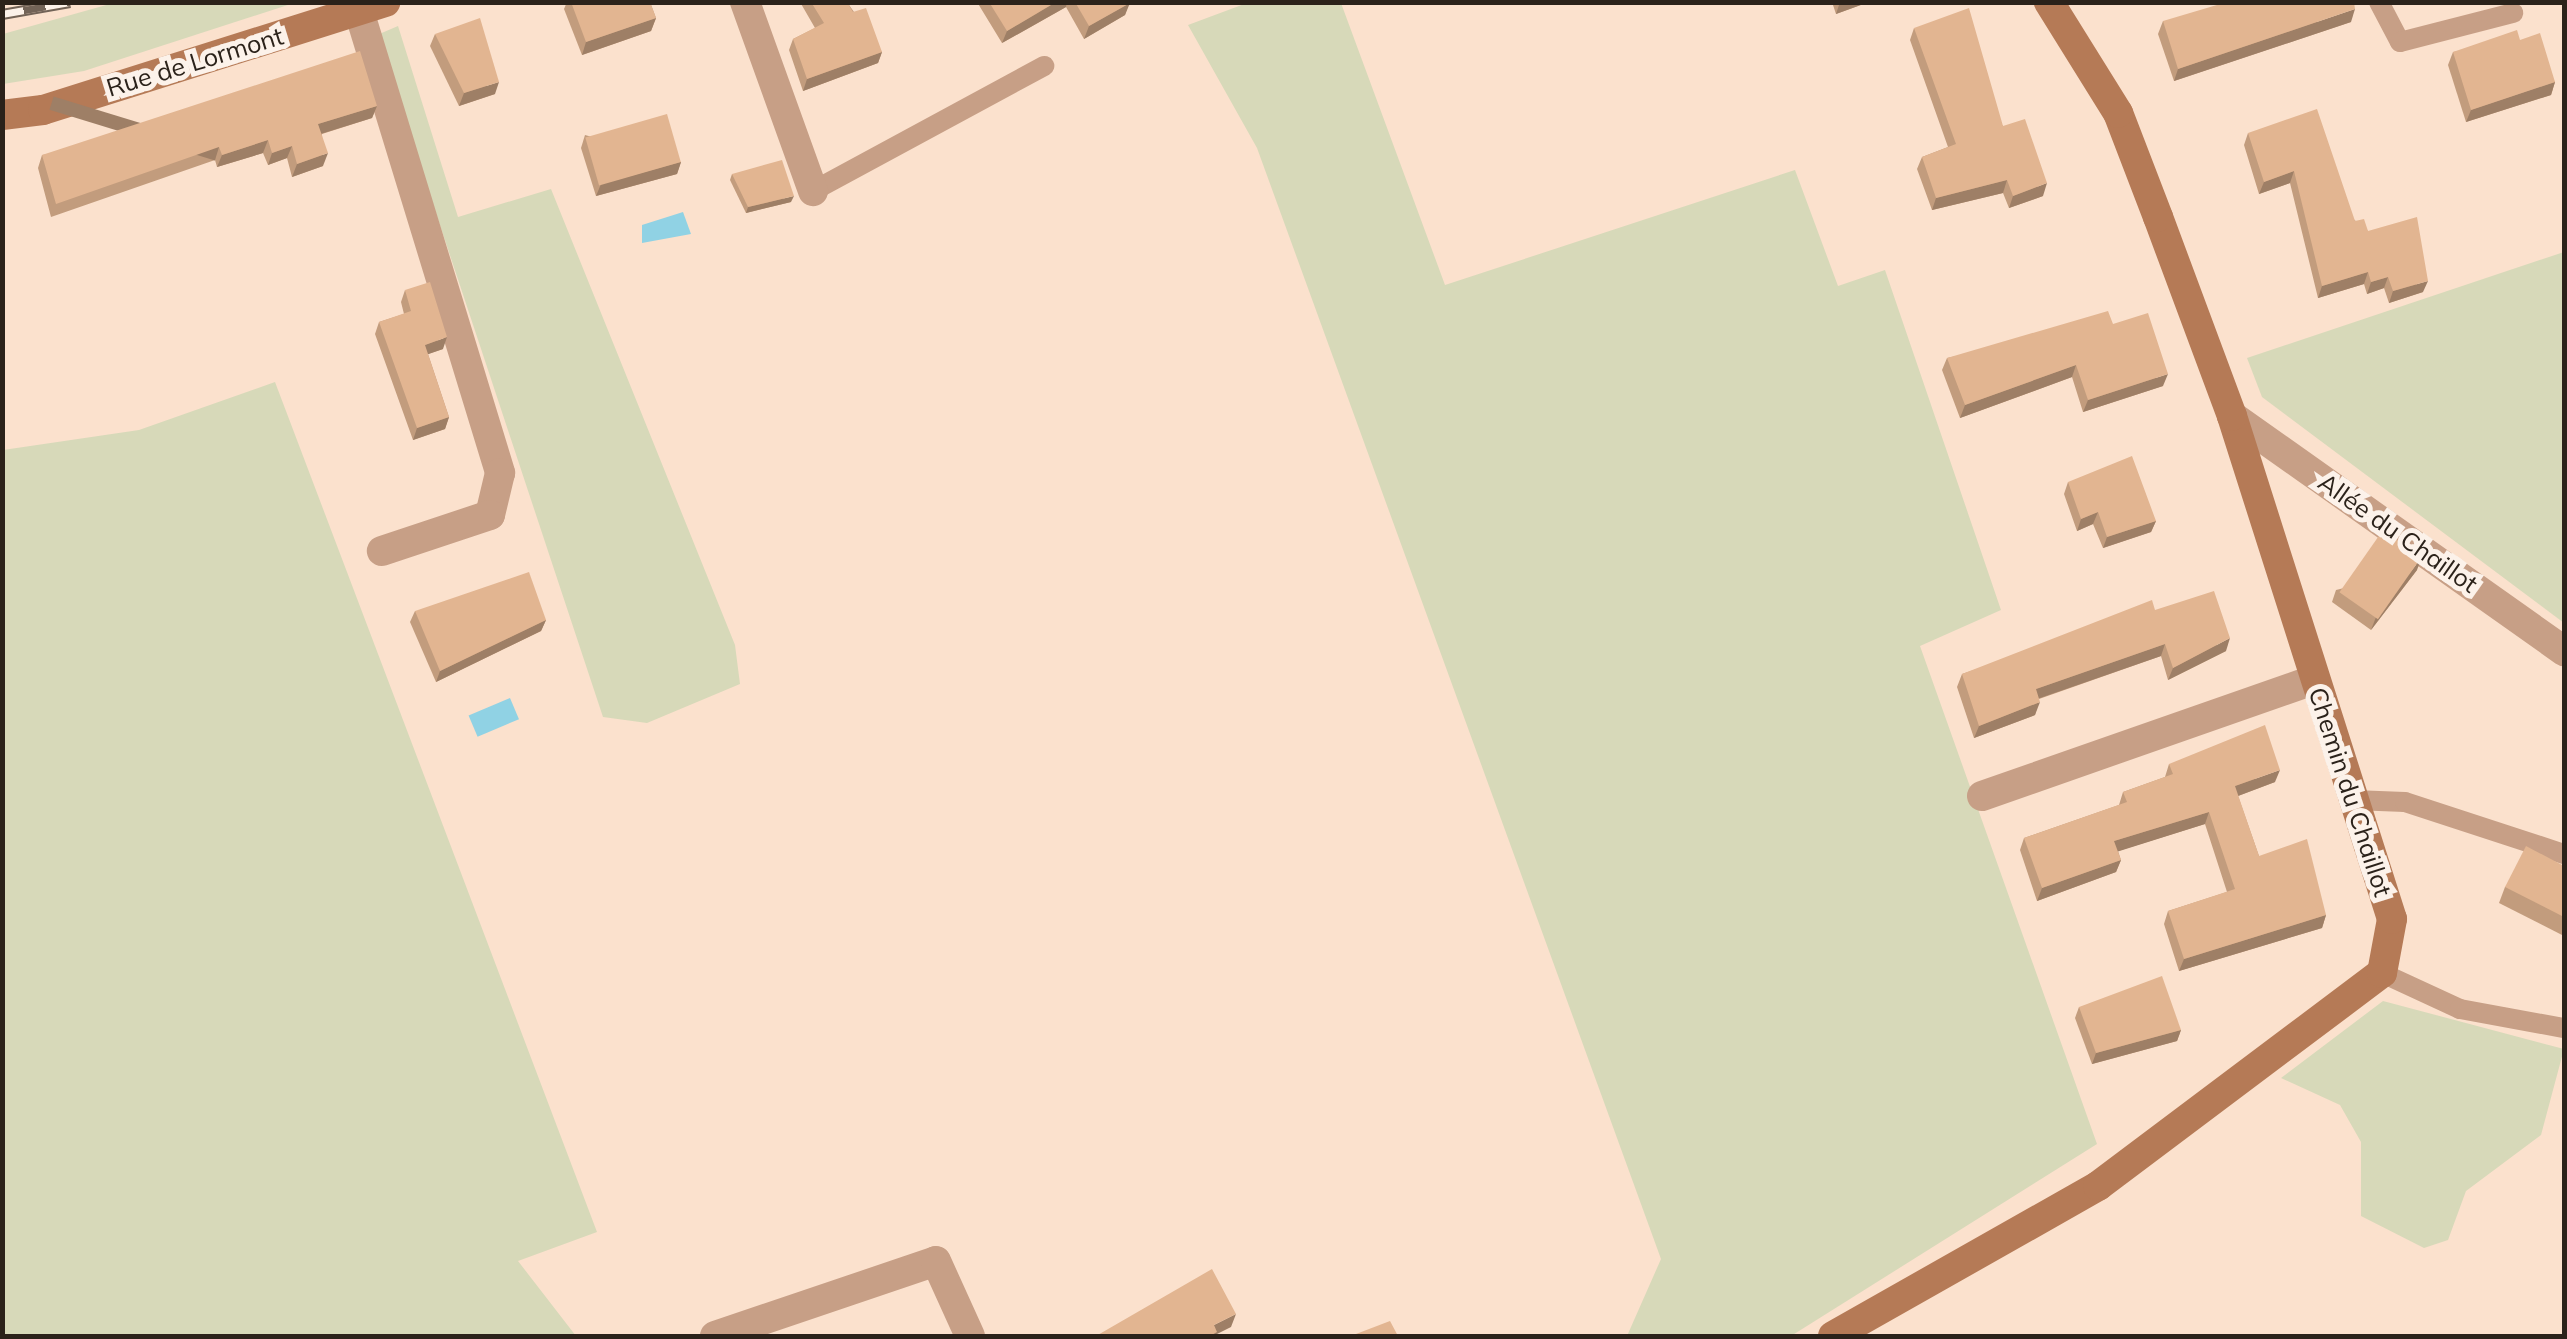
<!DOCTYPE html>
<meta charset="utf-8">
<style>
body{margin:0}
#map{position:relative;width:2567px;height:1339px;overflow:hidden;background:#fbe1cd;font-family:Mulish,sans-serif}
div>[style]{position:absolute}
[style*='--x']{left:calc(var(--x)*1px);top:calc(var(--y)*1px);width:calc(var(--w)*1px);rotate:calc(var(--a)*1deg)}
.green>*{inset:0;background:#d7d9b9}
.water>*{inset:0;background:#90d2e4;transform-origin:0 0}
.lane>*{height:20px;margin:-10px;padding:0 10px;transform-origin:10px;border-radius:10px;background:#c79f86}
.street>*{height:30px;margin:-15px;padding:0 15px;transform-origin:15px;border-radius:15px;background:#c79f86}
.secondary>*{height:30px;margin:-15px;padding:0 15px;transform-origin:15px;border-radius:15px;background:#b57a56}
.rail>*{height:11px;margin-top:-5.5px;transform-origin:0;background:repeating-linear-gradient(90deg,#fcf2ea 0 22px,#726357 0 44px);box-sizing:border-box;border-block:2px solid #726357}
.wall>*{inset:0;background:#c29c7d}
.shaded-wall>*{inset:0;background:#9e7f66;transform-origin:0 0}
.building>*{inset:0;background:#e2b591;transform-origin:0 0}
span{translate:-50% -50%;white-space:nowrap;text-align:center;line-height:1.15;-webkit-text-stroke:10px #fcf2ea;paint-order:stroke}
.street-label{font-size:25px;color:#2b221a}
.frame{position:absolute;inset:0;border:5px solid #2b221a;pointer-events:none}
</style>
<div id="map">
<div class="green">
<div style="clip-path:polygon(117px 2px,294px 2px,294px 3px,84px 71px,3px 84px,3px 34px)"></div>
<div style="clip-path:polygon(1247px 3px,1341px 3px,1445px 285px,1795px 170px,1838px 286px,1885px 270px,2001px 610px,1920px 646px,2097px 1144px,1791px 1336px,1627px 1336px,1661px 1259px,1257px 148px,1188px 25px)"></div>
<div style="clip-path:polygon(398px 26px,458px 217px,551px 189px,735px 645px,740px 684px,647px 723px,603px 717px,377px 35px)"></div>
<div style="clip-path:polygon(2564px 252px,2564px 623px,2262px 397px,2247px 358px)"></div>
<div style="clip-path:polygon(275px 382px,597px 1232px,518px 1261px,576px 1336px,3px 1336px,3px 450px,139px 430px)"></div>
<div style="clip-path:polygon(2383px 1001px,2564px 1049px,2541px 1135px,2466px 1191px,2448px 1240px,2424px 1248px,2361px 1216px,2361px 1142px,2340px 1105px,2281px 1078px)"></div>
</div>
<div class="water">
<div style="clip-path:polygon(683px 212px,691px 234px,642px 243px,642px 225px)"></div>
<div style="left:510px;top:698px;width:23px;height:45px;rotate:67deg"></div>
</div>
<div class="lane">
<div style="--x:2379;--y:2;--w:45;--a:62.3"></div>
<div style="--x:2400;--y:42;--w:117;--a:-14.4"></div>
<div style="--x:813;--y:191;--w:263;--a:-28.4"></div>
<div style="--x:2353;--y:800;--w:52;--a:2.2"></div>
<div style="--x:2405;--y:802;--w:167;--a:18.1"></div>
<div style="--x:2382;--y:973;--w:86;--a:24.8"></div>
<div style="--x:2460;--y:1009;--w:106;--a:10.4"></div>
</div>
<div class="street">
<div style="--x:745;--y:2;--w:201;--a:70.2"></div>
<div style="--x:359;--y:11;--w:483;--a:73"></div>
<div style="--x:500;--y:473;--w:43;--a:103.4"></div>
<div style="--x:490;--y:515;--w:114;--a:161.6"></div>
<div style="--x:2232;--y:416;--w:407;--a:35.3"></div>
<div style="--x:1982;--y:796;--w:351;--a:-19.3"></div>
<div style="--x:715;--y:1336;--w:233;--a:-18.7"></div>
<div style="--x:936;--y:1261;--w:82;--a:65.6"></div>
</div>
<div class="secondary">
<div style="--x:2;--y:115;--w:41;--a:-7"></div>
<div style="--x:43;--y:110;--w:359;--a:-17.5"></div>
<div style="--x:1833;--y:1336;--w:305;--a:-29.5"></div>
<div style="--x:2098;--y:1186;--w:355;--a:-36.9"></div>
<div style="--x:2382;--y:973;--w:55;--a:-79.5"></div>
<div style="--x:2392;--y:919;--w:528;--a:-107.65"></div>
<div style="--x:2232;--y:416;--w:212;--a:-110.4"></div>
<div style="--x:2158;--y:217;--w:111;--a:-111"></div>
<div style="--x:2118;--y:113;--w:131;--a:-121.9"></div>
</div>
<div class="rail">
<div style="--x:2;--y:14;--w:69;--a:-10"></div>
</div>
<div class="wall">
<div style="clip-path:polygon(567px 2px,650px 2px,656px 18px,651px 31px,582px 55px,564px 9px)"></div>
<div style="clip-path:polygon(800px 2px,847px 2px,882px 52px,878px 63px,803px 91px,789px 50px,793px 39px,815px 28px)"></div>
<div style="clip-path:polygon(977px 2px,1129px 2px,1125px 15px,1084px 39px,1066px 7px,1002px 43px)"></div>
<div style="clip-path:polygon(1832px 2px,1869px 2px,1836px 14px)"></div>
<div style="clip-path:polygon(2163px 21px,2351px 22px,2174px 81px,2158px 34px)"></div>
<div style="clip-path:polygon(1914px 28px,2003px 126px,2043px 196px,2009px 208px,2003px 193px,1932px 210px,1917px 169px,1922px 157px,1948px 147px,1910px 40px)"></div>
<div style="clip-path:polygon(435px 34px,495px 94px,459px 106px,430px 46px)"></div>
<div style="clip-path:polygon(2520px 40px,2555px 82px,2551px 95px,2466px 122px,2448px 65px,2453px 52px)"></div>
<div style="clip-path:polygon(377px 106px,372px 118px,322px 134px,323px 166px,292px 177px,287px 158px,268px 165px,263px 153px,217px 167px,215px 160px,51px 217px,38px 168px,42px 155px)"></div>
<div style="clip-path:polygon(2248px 133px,2368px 231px,2423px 292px,2389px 303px,2384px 288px,2367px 294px,2364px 284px,2318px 298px,2290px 183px,2259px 194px,2244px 145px)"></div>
<div style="clip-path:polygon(585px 135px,681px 162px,677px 174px,596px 196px,581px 148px)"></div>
<div style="clip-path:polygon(732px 174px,791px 202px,746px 213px,730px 180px)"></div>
<div style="clip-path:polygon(405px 290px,443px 349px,428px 354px,449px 417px,445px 429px,413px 440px,375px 334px,379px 322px,404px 314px,401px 302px)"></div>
<div style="clip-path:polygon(2113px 324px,2163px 386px,2083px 412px,2072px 377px,1960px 418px,1942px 370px,1947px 358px)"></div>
<div style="clip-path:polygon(2068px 482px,2156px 521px,2151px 532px,2103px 548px,2093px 524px,2077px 531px,2064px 494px)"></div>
<div style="clip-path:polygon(2417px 570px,2371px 630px,2332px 602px,2336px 590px)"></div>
<div style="clip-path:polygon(2155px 610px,2226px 651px,2168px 680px,2161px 656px,2039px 699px,2035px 715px,1974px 738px,1957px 687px,1962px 674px)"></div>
<div style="clip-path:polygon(415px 611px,546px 620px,541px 631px,436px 682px,410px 622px)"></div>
<div style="clip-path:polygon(2169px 764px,2275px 782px,2238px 796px,2259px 856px,2326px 915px,2322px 928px,2179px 971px,2164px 924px,2168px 911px,2227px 892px,2205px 824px,2118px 851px,2121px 860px,2116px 872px,2037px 901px,2020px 850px,2024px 838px,2119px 805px,2123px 792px,2165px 777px)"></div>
<div style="clip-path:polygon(2564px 866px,2564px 936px,2499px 903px,2505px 887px)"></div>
<div style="clip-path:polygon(2079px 1007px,2181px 1030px,2177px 1041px,2092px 1064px,2075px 1018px)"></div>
</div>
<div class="shaded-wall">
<div style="clip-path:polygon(1056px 2px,1067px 2px,1066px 7px,1002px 43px,1007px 31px)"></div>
<div style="clip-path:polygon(1840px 2px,1869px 2px,1836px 14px)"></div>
<div style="clip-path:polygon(1130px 3px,1125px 15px,1084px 39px,1089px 26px)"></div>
<div style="clip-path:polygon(2355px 9px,2351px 22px,2174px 81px,2178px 69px)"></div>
<div style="clip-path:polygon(656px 18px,651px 31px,582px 55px,586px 42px)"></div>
<div style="clip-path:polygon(882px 52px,878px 63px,803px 91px,807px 79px)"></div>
<div style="clip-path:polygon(499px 82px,495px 94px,459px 106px,464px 93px)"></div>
<div style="clip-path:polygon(2555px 82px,2551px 95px,2466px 122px,2471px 110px)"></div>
<div style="clip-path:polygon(377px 106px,372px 118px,314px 136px,318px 124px)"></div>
<div style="clip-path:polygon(268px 140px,263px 153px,217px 167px,222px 155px)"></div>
<div style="clip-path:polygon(292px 146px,287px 158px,268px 165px,272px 153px)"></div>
<div style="left:219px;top:147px;width:14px;height:173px;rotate:107deg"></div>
<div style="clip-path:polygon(328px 153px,323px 166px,292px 177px,297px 164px)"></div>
<div style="clip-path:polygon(681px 162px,677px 174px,596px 196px,601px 184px)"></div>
<div style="clip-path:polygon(2294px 171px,2290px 183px,2259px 194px,2264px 182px)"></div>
<div style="clip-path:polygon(2007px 180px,2003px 193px,1932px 210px,1936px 198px)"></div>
<div style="clip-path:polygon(2047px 183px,2043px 196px,2009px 208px,2013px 196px)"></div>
<div style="clip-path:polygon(794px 196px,791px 202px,746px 213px,748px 207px)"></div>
<div style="clip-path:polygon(2368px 272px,2364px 284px,2318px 298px,2322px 286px)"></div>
<div style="clip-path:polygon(2388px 277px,2384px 288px,2367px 294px,2371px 282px)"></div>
<div style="clip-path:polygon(2428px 281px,2423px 292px,2389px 303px,2393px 291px)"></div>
<div style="clip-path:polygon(447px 337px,443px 349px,420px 357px,425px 345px)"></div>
<div style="clip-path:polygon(2076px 365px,2072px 377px,1960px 418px,1965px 405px)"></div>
<div style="clip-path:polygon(2168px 374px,2163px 386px,2083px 412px,2088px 400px)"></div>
<div style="clip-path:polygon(449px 417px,445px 429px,413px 440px,417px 428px)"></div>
<div style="clip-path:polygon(2098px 512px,2093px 524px,2077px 531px,2081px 519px)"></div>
<div style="clip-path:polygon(2156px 521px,2151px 532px,2103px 548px,2107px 537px)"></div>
<div style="clip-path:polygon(2422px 557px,2417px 570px,2371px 630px,2376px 617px)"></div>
<div style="clip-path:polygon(546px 620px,541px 631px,436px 682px,440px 671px)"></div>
<div style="clip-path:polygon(2230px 638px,2226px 651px,2168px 680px,2173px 668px)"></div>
<div style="clip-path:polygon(2165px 644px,2161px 656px,2031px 701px,2036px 689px)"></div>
<div style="clip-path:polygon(2040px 702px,2035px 715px,1974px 738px,1979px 726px)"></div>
<div style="clip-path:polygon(2280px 770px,2275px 782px,2230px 799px,2235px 786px)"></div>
<div style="clip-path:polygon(2209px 812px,2205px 824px,2110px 854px,2114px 841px)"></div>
<div style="clip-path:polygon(2121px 860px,2116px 872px,2037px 901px,2042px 888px)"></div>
<div style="clip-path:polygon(2326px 915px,2322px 928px,2179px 971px,2184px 959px)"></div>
<div style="clip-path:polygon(2181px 1030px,2177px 1041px,2092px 1064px,2096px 1053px)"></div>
<div style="clip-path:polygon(1236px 1314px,1231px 1327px,1217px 1334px,1216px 1336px,1210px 1336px,1214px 1325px)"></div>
</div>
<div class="building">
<div style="clip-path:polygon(571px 2px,650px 2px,656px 18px,586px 42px)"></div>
<div style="clip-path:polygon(811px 2px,847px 2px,853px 12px,866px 8px,882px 52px,807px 79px,793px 39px,824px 23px)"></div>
<div style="clip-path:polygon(989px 2px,1056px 2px,1007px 31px)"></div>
<div style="clip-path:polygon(1075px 2px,1129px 2px,1130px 3px,1089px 26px)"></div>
<div style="clip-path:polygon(2227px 2px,2354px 2px,2355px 9px,2178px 69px,2163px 21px)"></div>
<div style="clip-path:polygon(1969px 8px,2003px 126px,2025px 119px,2047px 183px,2013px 196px,2007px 180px,1936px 198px,1922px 157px,1956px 144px,1914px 28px)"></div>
<div style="clip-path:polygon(480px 18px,499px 82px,464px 93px,435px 34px)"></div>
<div style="clip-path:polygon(2517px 30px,2520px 40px,2540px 33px,2555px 82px,2471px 110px,2453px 52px)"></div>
<div style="clip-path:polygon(360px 51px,377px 106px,318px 124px,328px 153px,297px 164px,292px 146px,272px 153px,268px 140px,222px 155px,219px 147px,56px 204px,42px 155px)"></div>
<div style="clip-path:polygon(2317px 109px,2355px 221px,2364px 219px,2368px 231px,2417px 217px,2428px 281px,2393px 291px,2388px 277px,2371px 282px,2368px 272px,2322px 286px,2294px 171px,2264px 182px,2248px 133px)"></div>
<div style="left:667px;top:114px;width:50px;height:85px;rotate:74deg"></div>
<div style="clip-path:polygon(782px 160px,794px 196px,748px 207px,732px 174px)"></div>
<div style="clip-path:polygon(430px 282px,447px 337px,425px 345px,449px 417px,417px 428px,379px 322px,411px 311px,405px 290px)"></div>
<div style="clip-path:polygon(2108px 311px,2113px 324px,2148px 313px,2168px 374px,2088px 400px,2076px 365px,1965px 405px,1947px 358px)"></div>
<div style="clip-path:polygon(2132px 456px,2156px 521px,2107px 537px,2098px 512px,2081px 519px,2068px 482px)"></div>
<div style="left:2383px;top:530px;width:47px;height:76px;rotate:35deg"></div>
<div style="clip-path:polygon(529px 572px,546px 620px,440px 671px,415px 611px)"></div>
<div style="clip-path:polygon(2214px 591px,2230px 638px,2173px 668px,2165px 644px,2036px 689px,2040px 702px,1979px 726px,1962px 674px,2152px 600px,2155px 610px)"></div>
<div style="clip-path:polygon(2265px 725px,2280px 770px,2235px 786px,2259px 856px,2307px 839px,2326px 915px,2184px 959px,2168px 911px,2235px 889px,2209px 812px,2114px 841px,2121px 860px,2042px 888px,2024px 838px,2127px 802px,2123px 792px,2173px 774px,2169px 764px)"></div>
<div style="clip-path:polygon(2526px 846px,2564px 866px,2564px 917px,2505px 887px)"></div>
<div style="clip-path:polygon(2162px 976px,2181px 1030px,2096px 1053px,2079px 1007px)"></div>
<div style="clip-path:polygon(1212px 1269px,1236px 1314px,1214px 1325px,1217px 1332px,1210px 1336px,1096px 1336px)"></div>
<div style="clip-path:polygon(1390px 1321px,1398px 1336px,1358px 1336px,1356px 1334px)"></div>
</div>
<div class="street-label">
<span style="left:195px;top:62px;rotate:-17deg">Rue de Lormont</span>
<span style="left:2398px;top:533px;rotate:35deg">Allée du Chaillot</span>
<span style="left:2350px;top:792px;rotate:72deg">Chemin du Chaillot</span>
</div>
<div class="frame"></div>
</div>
